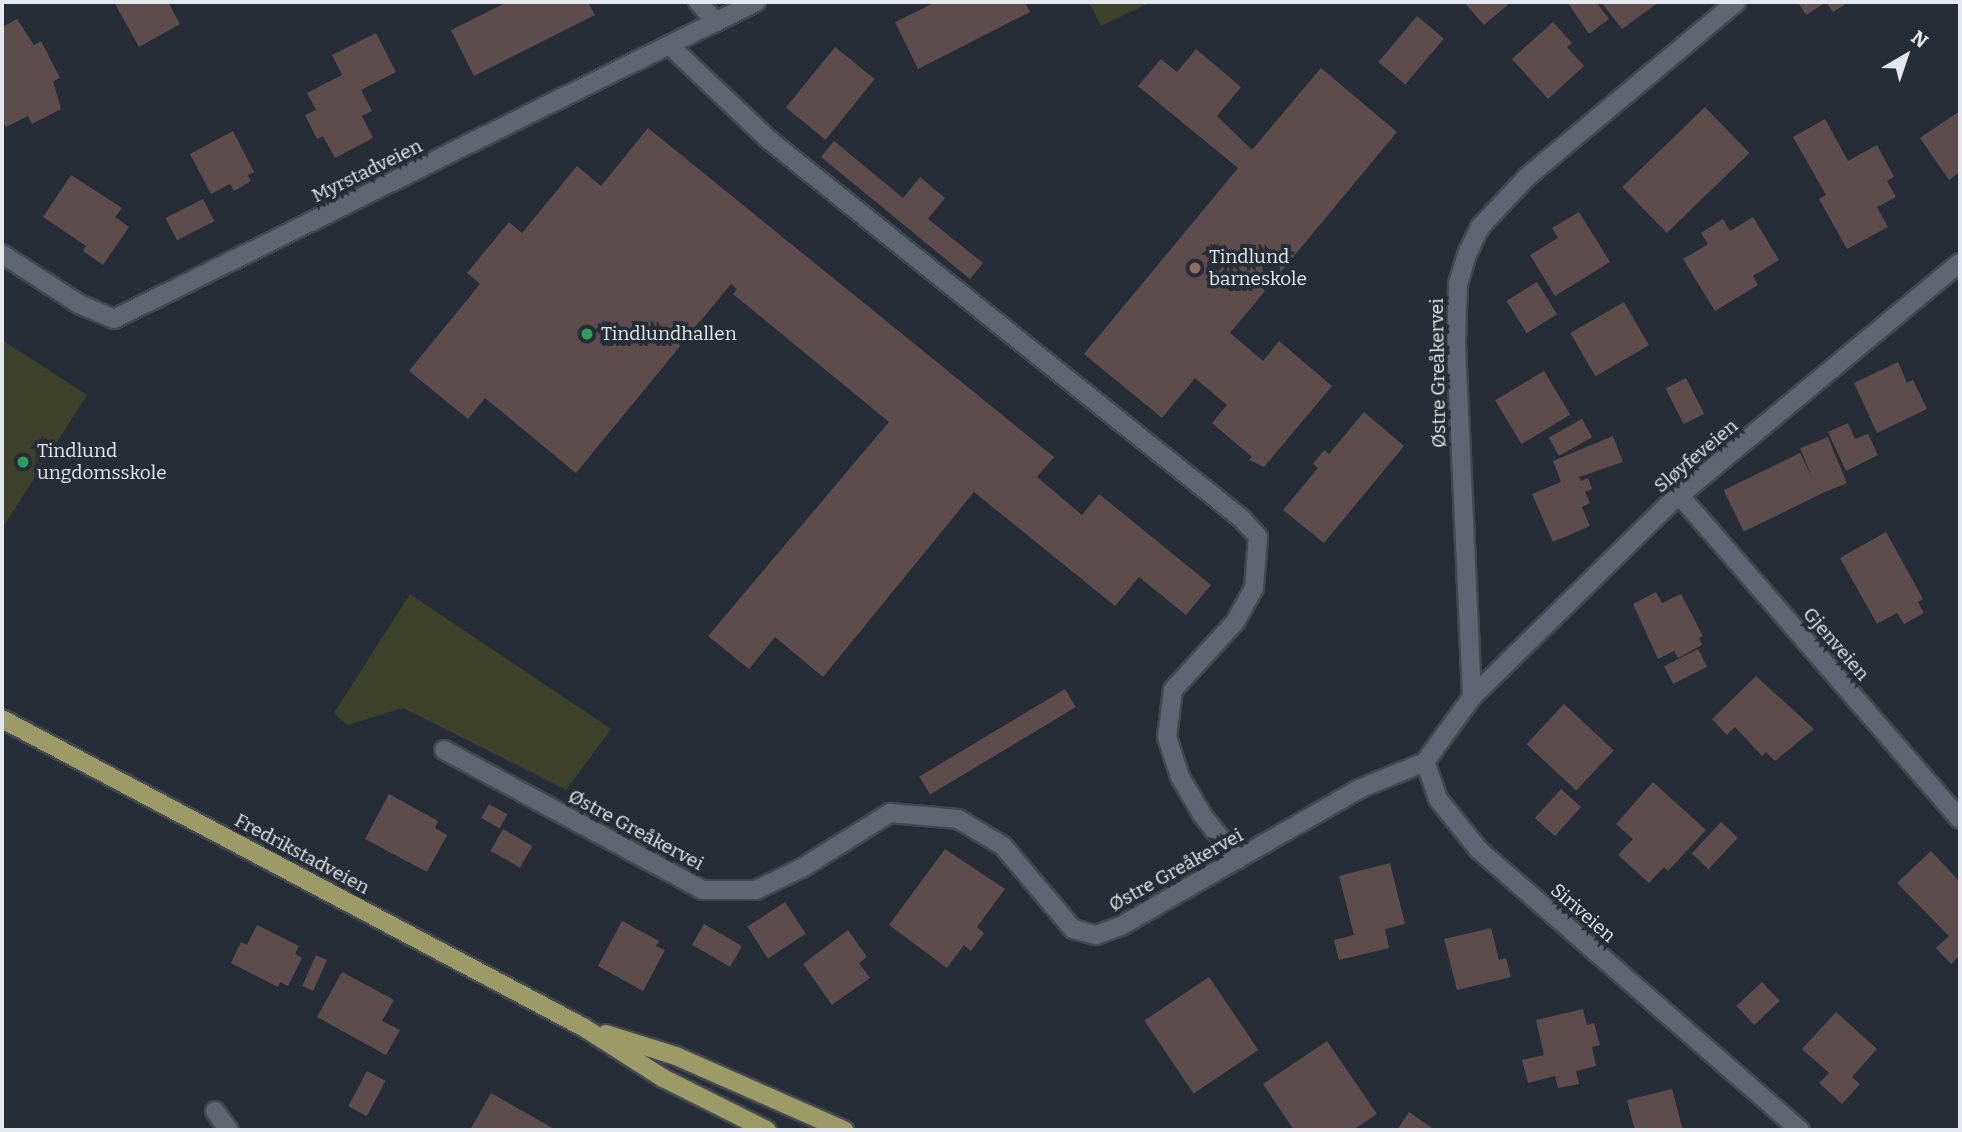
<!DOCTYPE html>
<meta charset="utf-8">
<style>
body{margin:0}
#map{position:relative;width:1962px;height:1132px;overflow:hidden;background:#272d36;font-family:Bitter,serif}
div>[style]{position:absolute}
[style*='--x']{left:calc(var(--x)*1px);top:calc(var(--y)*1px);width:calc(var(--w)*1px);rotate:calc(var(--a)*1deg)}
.green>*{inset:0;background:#3e4129}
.building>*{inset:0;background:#5c4d4c;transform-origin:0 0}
.roads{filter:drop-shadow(2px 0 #434850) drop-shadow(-2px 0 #434850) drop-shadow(0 2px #434850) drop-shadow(0 -2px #434850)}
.lane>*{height:18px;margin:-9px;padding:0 9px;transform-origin:9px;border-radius:9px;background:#5f6671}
.street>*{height:18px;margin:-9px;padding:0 9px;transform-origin:9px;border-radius:9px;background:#5f6671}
.primary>*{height:18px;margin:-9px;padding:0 9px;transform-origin:9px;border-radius:9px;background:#9c9a66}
.dots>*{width:19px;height:19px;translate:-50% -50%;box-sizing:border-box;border:4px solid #272d36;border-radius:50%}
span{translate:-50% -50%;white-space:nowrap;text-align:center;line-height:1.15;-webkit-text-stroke:7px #272d36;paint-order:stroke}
.street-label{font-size:19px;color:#e4e8ee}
.poi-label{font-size:19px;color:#e4e8ee}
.left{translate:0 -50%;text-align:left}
.frame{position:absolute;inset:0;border:4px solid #e4e8ee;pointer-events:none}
.north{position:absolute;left:1871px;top:21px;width:70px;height:70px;-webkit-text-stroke:5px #272d36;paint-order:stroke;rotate:39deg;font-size:19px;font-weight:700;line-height:28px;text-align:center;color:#e4e8ee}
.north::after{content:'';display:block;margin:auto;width:24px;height:32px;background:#e4e8ee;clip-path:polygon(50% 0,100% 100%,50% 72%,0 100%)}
</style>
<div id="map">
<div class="green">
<div style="clip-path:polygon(1089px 2px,1151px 2px,1101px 26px)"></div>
<div style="clip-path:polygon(2px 340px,87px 395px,2px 529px)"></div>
<div style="clip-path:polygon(410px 594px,611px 729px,566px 790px,403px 708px,347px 725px,334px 713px)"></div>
</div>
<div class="building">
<div style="clip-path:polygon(114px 2px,168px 2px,180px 24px,139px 47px)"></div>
<div style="clip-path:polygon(507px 2px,588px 2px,595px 15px,474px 76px,451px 30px)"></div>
<div style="clip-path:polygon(936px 2px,1025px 2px,1030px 12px,918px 69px,895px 22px)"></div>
<div style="clip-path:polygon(1464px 2px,1511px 2px,1484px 25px)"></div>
<div style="clip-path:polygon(1567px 2px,1596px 2px,1609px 19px,1589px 34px)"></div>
<div style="clip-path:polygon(1601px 2px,1659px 2px,1622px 29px)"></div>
<div style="clip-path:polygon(1798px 2px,1849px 2px,1833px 12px,1826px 2px,1806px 15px)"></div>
<div style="left:1417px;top:16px;width:35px;height:60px;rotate:40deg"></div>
<div style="clip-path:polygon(17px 19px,34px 45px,41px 41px,60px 78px,53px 81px,61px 109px,32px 124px,28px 116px,6px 127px,2px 120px,2px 27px)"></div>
<div style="clip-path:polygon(1553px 22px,1572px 43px,1567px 47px,1584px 66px,1548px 99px,1512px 59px)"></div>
<div style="clip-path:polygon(376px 33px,396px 72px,361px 90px,372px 111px,362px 116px,373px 138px,335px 158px,323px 136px,317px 139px,305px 115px,316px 110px,307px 93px,342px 75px,332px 55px)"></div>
<div style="left:835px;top:47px;width:51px;height:78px;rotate:39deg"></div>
<div style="clip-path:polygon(1196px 49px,1241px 87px,1217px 116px,1252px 150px,1321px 68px,1397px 132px,1230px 333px,1263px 361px,1279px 341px,1332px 386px,1264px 467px,1249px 460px,1252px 457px,1212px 423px,1227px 405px,1195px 378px,1162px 418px,1084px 354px,1238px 168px,1138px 86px,1161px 59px,1177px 72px)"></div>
<div style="left:1705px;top:107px;width:64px;height:115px;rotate:46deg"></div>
<div style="clip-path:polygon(1960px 111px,1960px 172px,1949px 180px,1920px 138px)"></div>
<div style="clip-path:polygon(1825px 119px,1848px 161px,1877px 145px,1894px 177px,1887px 181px,1896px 197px,1877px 207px,1888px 227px,1847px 249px,1819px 199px,1826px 195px,1793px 137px)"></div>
<div style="clip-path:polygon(648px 128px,1054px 457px,1037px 477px,1082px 515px,1099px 494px,1211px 585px,1186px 615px,1139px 577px,1115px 606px,974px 492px,823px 677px,775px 637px,749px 669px,708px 636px,889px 422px,733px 294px,737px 289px,731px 284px,576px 473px,485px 398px,468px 419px,409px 371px,480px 284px,467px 273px,509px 222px,522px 233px,577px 166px,601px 186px)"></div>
<div style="clip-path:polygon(233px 131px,254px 172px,248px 175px,251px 181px,234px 191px,230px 184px,211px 194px,190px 154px)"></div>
<div style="clip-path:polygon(834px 141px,903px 198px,920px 177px,945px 198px,928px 219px,983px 263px,970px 279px,821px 157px)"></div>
<div style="clip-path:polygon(71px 175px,122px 208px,115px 217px,129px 227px,103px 265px,83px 251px,86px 246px,43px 217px)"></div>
<div style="left:203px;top:199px;width:25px;height:42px;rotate:63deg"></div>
<div style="clip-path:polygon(1579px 212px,1610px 262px,1555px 296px,1530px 255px,1558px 238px,1552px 228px)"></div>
<div style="clip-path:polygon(1753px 217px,1779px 260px,1753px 276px,1758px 285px,1715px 311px,1683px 259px,1708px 244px,1701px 233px,1723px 219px,1730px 231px)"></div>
<div style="left:1537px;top:282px;width:38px;height:36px;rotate:58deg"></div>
<div style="left:1624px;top:302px;width:50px;height:62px;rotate:60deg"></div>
<div style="clip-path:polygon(1898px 362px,1907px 383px,1913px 380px,1927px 409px,1877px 433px,1854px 383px)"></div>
<div style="left:1544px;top:371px;width:51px;height:57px;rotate:59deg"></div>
<div style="left:1686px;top:378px;width:40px;height:23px;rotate:63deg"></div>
<div style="clip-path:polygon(1364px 412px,1404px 446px,1324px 543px,1283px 510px,1318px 468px,1313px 464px,1324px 450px,1329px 454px)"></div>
<div style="left:1582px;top:419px;width:21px;height:38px;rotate:61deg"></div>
<div style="clip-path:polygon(1848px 423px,1855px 439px,1868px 434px,1878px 455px,1846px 471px,1828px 432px)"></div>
<div style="clip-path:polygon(1613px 436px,1623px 462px,1579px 477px,1581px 481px,1588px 478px,1592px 489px,1585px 492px,1590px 503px,1582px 507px,1590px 526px,1553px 542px,1532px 494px,1561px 482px,1553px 461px)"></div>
<div style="left:1828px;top:437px;width:50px;height:30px;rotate:68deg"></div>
<div style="left:1800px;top:453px;width:46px;height:85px;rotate:64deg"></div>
<div style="clip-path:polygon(1886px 532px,1923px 599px,1918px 602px,1924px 613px,1904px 624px,1897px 613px,1877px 624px,1840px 558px)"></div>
<div style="clip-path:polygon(1656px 592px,1662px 603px,1681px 594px,1703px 636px,1699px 638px,1702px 645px,1678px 658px,1674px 651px,1658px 659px,1633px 604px)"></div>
<div style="left:1698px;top:649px;width:20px;height:38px;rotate:63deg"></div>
<div style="clip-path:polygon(1756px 676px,1814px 729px,1775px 761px,1766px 752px,1762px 756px,1735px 727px,1727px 735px,1712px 719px)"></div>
<div style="left:1065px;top:689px;width:21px;height:170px;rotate:59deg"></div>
<div style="left:1564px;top:704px;width:68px;height:55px;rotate:43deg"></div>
<div style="clip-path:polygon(1653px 782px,1706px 830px,1668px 871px,1664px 867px,1649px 883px,1618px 855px,1633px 839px,1616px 824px)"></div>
<div style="left:1561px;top:789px;width:27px;height:39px;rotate:42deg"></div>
<div style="clip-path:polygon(389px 794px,438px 821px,435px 828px,447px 835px,427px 872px,365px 839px)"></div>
<div style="left:489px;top:804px;width:21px;height:16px;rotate:29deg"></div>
<div style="left:1721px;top:822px;width:23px;height:43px;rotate:43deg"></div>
<div style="left:503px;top:829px;width:34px;height:25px;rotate:30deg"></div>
<div style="clip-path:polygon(945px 849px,1005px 889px,977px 927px,984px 933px,971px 951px,964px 945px,947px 968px,889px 925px)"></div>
<div style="clip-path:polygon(1931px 851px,1960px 882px,1960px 955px,1951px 964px,1936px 948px,1949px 936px,1897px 883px)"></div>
<div style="clip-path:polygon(1390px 863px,1405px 924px,1385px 929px,1389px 948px,1339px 960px,1334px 940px,1354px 935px,1339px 876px)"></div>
<div style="left:785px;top:902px;width:38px;height:45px;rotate:57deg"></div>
<div style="clip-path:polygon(622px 921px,659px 941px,656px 946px,665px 950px,643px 991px,598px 966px)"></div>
<div style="left:704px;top:924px;width:44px;height:24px;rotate:30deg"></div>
<div style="clip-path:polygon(257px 925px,299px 946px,295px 954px,302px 958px,288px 986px,280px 982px,278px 987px,231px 963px,241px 942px,247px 945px)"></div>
<div style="clip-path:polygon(1491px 928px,1499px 960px,1506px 958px,1511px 977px,1457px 990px,1444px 939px)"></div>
<div style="clip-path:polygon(848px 930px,867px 957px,859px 963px,870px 978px,832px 1005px,803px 964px)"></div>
<div style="left:316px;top:955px;width:12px;height:34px;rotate:24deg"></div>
<div style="clip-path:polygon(342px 972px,394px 1000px,382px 1021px,400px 1030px,386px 1055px,317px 1017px)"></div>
<div style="left:1209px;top:977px;width:88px;height:78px;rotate:56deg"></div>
<div style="left:1762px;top:982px;width:26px;height:35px;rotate:47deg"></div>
<div style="clip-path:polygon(1583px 1009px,1587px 1025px,1594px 1023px,1600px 1045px,1592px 1047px,1596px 1066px,1576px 1071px,1579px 1084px,1558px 1088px,1555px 1076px,1528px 1083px,1522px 1060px,1544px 1055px,1536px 1020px)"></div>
<div style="clip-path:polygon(1836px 1012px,1877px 1049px,1852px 1077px,1860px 1084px,1842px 1104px,1819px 1083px,1829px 1073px,1802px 1049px)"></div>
<div style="clip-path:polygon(1327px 1041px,1377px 1114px,1353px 1130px,1294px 1130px,1263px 1084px)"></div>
<div style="left:367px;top:1071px;width:21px;height:40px;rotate:28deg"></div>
<div style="clip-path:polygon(1672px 1089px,1683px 1130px,1635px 1130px,1627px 1100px)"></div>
<div style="clip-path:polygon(491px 1093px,556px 1130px,470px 1130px)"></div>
<div style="clip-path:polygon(1409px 1112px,1432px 1128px,1431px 1130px,1397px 1130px)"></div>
</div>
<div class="roads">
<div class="lane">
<div style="--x:669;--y:45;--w:137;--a:43.5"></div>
<div style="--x:768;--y:139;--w:608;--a:38.72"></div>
<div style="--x:1242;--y:519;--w:24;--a:48"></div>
<div style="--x:1258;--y:537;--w:51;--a:94.5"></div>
<div style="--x:1254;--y:588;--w:39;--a:119"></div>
<div style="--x:1235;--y:622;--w:92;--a:132.4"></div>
<div style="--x:1173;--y:690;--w:47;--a:97.3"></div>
<div style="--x:1167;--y:737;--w:42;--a:72"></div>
<div style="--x:1180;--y:777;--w:45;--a:59.5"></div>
<div style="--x:1203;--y:816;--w:56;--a:51.5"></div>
</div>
<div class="street">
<div style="--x:698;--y:2;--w:27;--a:48"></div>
<div style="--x:2;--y:254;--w:92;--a:33"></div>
<div style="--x:79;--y:304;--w:38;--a:23"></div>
<div style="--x:114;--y:319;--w:716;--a:-26.28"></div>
<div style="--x:1680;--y:496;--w:427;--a:49.1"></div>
<div style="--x:1472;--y:697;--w:358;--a:-92.6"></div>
<div style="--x:1456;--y:339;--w:55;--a:-87.9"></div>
<div style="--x:1458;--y:284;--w:34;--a:-73"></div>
<div style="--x:1468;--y:252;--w:28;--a:-64"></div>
<div style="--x:1480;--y:227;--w:69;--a:-46.8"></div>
<div style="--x:1527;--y:177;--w:273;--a:-39.9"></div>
<div style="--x:444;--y:750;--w:294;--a:28.4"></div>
<div style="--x:703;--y:890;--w:53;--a:0"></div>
<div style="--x:756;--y:890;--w:51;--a:-25.6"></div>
<div style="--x:802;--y:868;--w:104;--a:-32"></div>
<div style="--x:890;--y:813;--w:68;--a:5"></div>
<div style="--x:958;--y:819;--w:52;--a:31"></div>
<div style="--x:1003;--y:846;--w:109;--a:49.9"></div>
<div style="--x:1073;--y:929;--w:24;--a:15"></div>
<div style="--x:1096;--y:935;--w:27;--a:-20"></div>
<div style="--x:1121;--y:926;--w:275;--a:-29.9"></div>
<div style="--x:1359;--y:789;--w:71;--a:-22.2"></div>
<div style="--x:215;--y:1111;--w:24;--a:54"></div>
<div style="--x:1800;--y:1130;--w:426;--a:-138.9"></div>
<div style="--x:1479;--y:850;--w:65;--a:-128.8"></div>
<div style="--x:1438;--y:799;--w:39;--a:-109"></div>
<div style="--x:1425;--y:762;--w:80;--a:-54.1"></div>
<div style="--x:1472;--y:697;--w:274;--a:-44.4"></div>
<div style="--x:1668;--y:505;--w:379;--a:-39.7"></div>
</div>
<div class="primary">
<div style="--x:2;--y:719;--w:658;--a:27.93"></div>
<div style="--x:583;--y:1027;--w:95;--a:32.5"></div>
<div style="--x:663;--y:1078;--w:116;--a:26.6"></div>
<div style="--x:606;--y:1034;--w:73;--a:17.4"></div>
<div style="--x:676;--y:1056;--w:184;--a:23.8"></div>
</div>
</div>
<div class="dots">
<div style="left:1195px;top:268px;background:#8d6e63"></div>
<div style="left:587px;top:334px;background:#2e9e5b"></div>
<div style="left:23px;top:462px;background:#2e9e5b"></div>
</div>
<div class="street-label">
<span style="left:367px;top:171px;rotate:-26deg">Myrstadveien</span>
<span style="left:1438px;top:373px;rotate:-91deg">Østre Greåkervei</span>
<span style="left:1696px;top:456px;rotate:-40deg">Sløyfeveien</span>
<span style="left:1836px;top:644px;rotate:49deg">Gjenveien</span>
<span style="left:636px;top:830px;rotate:28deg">Østre Greåkervei</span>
<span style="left:302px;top:854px;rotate:28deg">Fredrikstadveien</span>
<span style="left:1176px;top:870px;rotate:-29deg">Østre Greåkervei</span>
<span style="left:1583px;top:913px;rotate:41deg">Siriveien</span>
</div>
<div class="poi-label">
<span class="left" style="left:1209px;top:268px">Tindlund<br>barneskole</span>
<span class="left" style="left:601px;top:334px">Tindlundhallen</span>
<span class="left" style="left:37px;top:462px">Tindlund<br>ungdomsskole</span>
</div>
<div class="frame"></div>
<div class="north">N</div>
</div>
